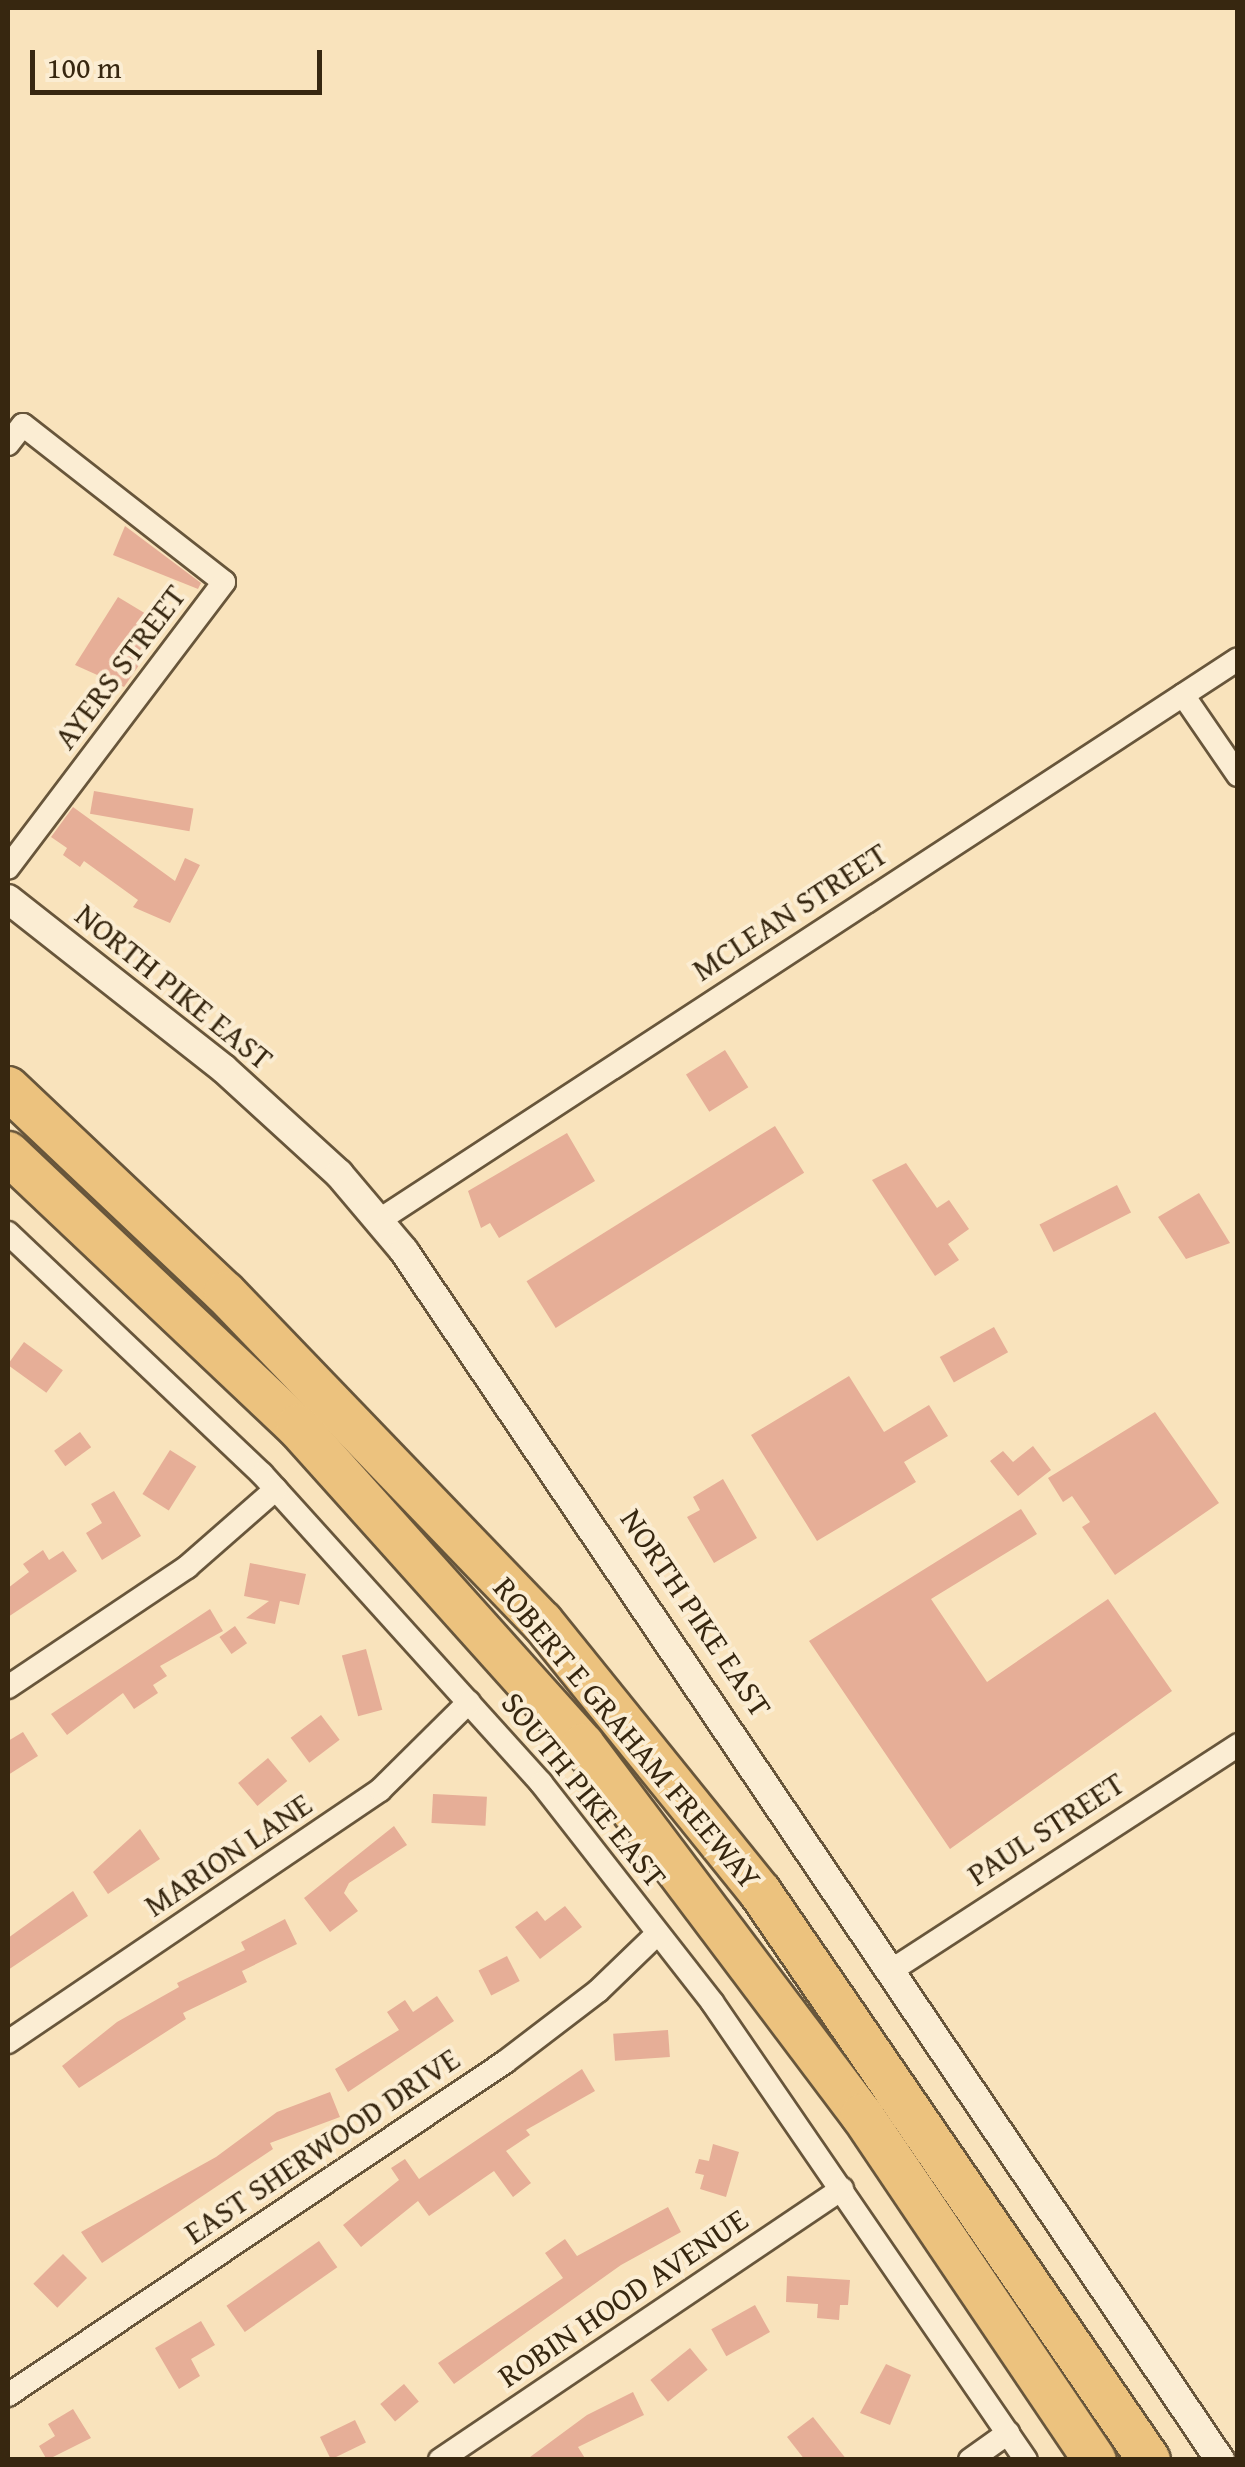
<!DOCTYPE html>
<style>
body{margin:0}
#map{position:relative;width:1245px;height:2467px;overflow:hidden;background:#f9e3bc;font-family:"Gentium Book Plus",serif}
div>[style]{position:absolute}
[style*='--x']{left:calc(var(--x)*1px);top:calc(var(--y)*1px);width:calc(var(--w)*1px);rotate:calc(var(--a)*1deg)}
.building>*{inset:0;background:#e6ae97;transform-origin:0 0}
.roads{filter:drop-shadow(2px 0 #68563b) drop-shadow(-2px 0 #68563b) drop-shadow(0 2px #68563b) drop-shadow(0 -2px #68563b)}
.minor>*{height:22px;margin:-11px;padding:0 11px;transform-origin:11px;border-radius:11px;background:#fbedd3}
.tertiary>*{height:28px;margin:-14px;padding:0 14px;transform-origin:14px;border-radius:14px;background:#fbedd3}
.motorway>*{height:42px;margin:-21px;padding:0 21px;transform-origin:21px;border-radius:21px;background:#ecc27e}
span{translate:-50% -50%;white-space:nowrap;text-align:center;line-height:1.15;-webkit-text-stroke:8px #fbedd3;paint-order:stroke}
.street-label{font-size:32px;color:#372710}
.frame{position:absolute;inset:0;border:10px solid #372710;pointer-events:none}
.scale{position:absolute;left:30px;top:50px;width:292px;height:45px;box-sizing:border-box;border:5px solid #372710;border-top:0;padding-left:12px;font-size:30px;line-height:35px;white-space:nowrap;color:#372710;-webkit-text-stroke:8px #fbedd3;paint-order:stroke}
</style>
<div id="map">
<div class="building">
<div style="clip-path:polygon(125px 526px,201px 583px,198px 589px,113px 555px)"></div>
<div style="clip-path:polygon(118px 597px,166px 626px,124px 687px,75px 665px)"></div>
<div style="left:94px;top:791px;width:101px;height:23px;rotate:10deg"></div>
<div style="clip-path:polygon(73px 807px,175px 881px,185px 858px,200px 865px,170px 923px,133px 907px,138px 900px,84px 861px,80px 867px,63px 855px,67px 848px,51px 837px)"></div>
<div style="left:725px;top:1050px;width:44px;height:46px;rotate:58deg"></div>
<div style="left:775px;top:1126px;width:55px;height:293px;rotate:58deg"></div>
<div style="clip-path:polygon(567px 1133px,595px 1181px,499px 1238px,490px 1223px,481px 1228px,468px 1191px)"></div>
<div style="clip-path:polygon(906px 1163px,937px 1208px,949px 1200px,969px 1229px,948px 1244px,959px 1260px,935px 1276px,872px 1180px)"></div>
<div style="left:1117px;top:1185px;width:31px;height:87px;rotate:63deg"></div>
<div style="clip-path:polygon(1199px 1193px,1230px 1243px,1186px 1259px,1158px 1217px)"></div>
<div style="left:994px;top:1327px;width:29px;height:62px;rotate:61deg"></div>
<div style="left:24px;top:1342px;width:48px;height:28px;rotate:36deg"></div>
<div style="clip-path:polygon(849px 1376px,884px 1432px,929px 1405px,948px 1436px,904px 1462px,916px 1482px,817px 1541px,751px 1435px)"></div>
<div style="clip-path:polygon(1155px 1412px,1219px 1503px,1115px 1575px,1082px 1527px,1090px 1522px,1072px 1496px,1063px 1502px,1048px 1478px)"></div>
<div style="left:80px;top:1432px;width:19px;height:32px;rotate:54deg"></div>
<div style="clip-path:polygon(1033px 1446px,1051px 1470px,1018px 1496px,990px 1461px,1003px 1451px,1013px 1462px)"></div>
<div style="left:170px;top:1450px;width:31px;height:52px;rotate:32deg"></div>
<div style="clip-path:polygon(723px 1479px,757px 1538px,714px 1563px,687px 1517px,700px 1510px,693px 1497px)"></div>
<div style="clip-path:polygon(114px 1491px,141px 1536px,102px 1560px,86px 1533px,102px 1523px,91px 1504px)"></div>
<div style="clip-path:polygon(1021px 1509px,1037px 1534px,931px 1599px,987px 1682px,1108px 1599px,1172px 1691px,950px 1849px,809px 1641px)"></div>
<div style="clip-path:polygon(43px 1550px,49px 1560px,63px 1551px,77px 1571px,8px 1617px,8px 1588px,29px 1572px,23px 1564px)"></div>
<div style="clip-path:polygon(250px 1563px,306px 1574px,299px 1605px,280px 1601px,275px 1624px,246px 1618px,269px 1601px,244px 1596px)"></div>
<div style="clip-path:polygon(210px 1609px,223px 1631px,160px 1666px,167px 1676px,153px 1685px,158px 1693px,134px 1709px,123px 1693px,67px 1735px,51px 1714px)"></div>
<div style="left:235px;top:1626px;width:21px;height:19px;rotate:55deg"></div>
<div style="left:366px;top:1649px;width:63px;height:25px;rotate:75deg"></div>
<div style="left:321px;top:1715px;width:31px;height:38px;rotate:53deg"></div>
<div style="clip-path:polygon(23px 1732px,38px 1756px,8px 1775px,8px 1741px)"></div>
<div style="left:268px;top:1758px;width:30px;height:39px;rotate:50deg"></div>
<div style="left:433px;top:1794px;width:54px;height:29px;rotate:3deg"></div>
<div style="clip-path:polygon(394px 1826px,407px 1845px,349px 1883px,344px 1893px,358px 1911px,330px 1932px,304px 1898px)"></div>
<div style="clip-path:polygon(140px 1829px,160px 1859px,108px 1894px,93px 1872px)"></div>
<div style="clip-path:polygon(73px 1891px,88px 1916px,8px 1970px,8px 1938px)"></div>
<div style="clip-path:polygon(565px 1906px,582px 1927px,540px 1959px,515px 1927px,537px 1911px,545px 1921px)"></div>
<div style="clip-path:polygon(285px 1919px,297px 1944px,242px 1971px,247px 1982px,183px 2013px,186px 2019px,79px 2088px,62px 2066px,117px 2022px,179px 1987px,177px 1983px,245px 1950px,241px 1942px)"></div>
<div style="left:507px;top:1956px;width:28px;height:32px;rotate:63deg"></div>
<div style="clip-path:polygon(437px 1996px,454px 2021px,348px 2092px,335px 2069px,399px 2030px,387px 2012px,405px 2000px,413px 2012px)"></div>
<div style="left:668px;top:2030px;width:27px;height:55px;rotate:86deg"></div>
<div style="clip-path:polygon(582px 2069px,595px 2091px,526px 2130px,530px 2135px,506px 2151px,531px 2183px,513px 2197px,494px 2171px,429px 2216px,418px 2201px,361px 2247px,343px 2225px,399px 2180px,391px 2168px,405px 2159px,419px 2179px)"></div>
<div style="clip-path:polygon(330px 2092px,340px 2117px,270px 2143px,273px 2149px,102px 2263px,81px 2232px,216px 2157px,277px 2112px)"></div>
<div style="clip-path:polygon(713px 2144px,739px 2152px,726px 2197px,700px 2189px,704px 2175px,695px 2173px,699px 2159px,709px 2161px)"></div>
<div style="clip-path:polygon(668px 2207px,681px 2232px,621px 2265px,454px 2384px,438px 2363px,563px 2278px,545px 2253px,565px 2239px,577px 2256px)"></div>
<div style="left:319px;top:2241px;width:32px;height:113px;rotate:55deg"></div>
<div style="left:63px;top:2254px;width:34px;height:42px;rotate:45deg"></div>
<div style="clip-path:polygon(787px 2276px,850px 2280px,848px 2305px,840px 2305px,839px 2320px,817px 2318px,818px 2304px,786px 2302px)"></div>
<div style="left:755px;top:2305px;width:31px;height:50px;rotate:61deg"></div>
<div style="clip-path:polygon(201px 2321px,215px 2345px,191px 2359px,200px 2376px,179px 2389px,155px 2348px)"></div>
<div style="left:690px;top:2348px;width:28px;height:51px;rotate:51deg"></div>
<div style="clip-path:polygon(886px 2364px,911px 2375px,890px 2425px,860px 2413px)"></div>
<div style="left:404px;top:2384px;width:23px;height:31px;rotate:50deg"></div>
<div style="clip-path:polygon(633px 2392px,644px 2415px,578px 2447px,586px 2460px,526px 2460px,587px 2415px)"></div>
<div style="clip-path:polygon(73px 2409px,91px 2438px,47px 2460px,39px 2446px,55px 2436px,48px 2424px)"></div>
<div style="clip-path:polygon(813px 2417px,847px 2460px,805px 2460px,787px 2437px)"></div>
<div style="left:355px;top:2420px;width:25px;height:39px;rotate:64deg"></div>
</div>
<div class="roads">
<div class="minor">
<div style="--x:8;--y:444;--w:24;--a:-52"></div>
<div style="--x:23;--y:425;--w:255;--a:38"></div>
<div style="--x:224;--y:582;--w:358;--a:127.1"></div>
<div style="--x:1183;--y:695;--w:97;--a:55.5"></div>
<div style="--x:378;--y:1221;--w:1027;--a:-33.16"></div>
<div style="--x:8;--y:1233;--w:350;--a:43.5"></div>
<div style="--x:262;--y:1474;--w:416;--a:47.9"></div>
<div style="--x:541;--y:1783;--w:278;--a:52"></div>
<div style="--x:712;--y:2002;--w:555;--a:55.57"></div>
<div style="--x:8;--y:1687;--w:216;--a:-33.8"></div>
<div style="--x:187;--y:1567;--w:118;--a:-41.2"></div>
<div style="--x:892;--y:1970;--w:413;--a:-33"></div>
<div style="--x:8;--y:2042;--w:449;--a:-34.1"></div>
<div style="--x:380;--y:1790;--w:125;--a:-44.7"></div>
<div style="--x:8;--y:2395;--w:598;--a:-33.82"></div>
<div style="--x:505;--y:2062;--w:117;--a:-37.4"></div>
<div style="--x:598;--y:1991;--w:83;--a:-44"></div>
<div style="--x:440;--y:2460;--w:485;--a:-34"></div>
<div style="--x:970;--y:2460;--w:47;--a:-35.4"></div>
</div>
<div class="tertiary">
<div style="--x:8;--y:899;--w:275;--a:38.2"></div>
<div style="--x:224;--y:1069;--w:156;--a:42.4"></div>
<div style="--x:339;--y:1174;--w:101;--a:49.8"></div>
<div style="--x:404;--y:1251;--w:1459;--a:55.98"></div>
</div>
<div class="motorway">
<div style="--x:8;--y:1088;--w:299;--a:43.4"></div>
<div style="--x:225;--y:1293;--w:457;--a:46.1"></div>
<div style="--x:542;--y:1622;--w:347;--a:51.1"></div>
<div style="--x:760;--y:1892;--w:688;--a:55.59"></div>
<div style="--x:8;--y:1153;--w:398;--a:43.4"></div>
<div style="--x:297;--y:1426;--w:428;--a:48.1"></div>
<div style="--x:583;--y:1745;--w:463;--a:53"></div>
<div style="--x:862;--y:2115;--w:416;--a:56"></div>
</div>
</div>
<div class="street-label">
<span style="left:120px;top:667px;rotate:-53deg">AYERS STREET</span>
<span style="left:790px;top:912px;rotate:-33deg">MCLEAN STREET</span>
<span style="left:174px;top:987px;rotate:39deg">NORTH PIKE EAST</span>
<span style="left:696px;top:1613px;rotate:56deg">NORTH PIKE EAST</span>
<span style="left:627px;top:1733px;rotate:50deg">ROBERT E GRAHAM FREEWAY</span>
<span style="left:584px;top:1790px;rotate:51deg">SOUTH PIKE EAST</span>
<span style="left:1046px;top:1829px;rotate:-33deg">PAUL STREET</span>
<span style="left:228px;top:1855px;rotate:-34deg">MARION LANE</span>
<span style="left:322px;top:2146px;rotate:-34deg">EAST SHERWOOD DRIVE</span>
<span style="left:623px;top:2298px;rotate:-34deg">ROBIN HOOD AVENUE</span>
</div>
<div class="frame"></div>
<div class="scale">100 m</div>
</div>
